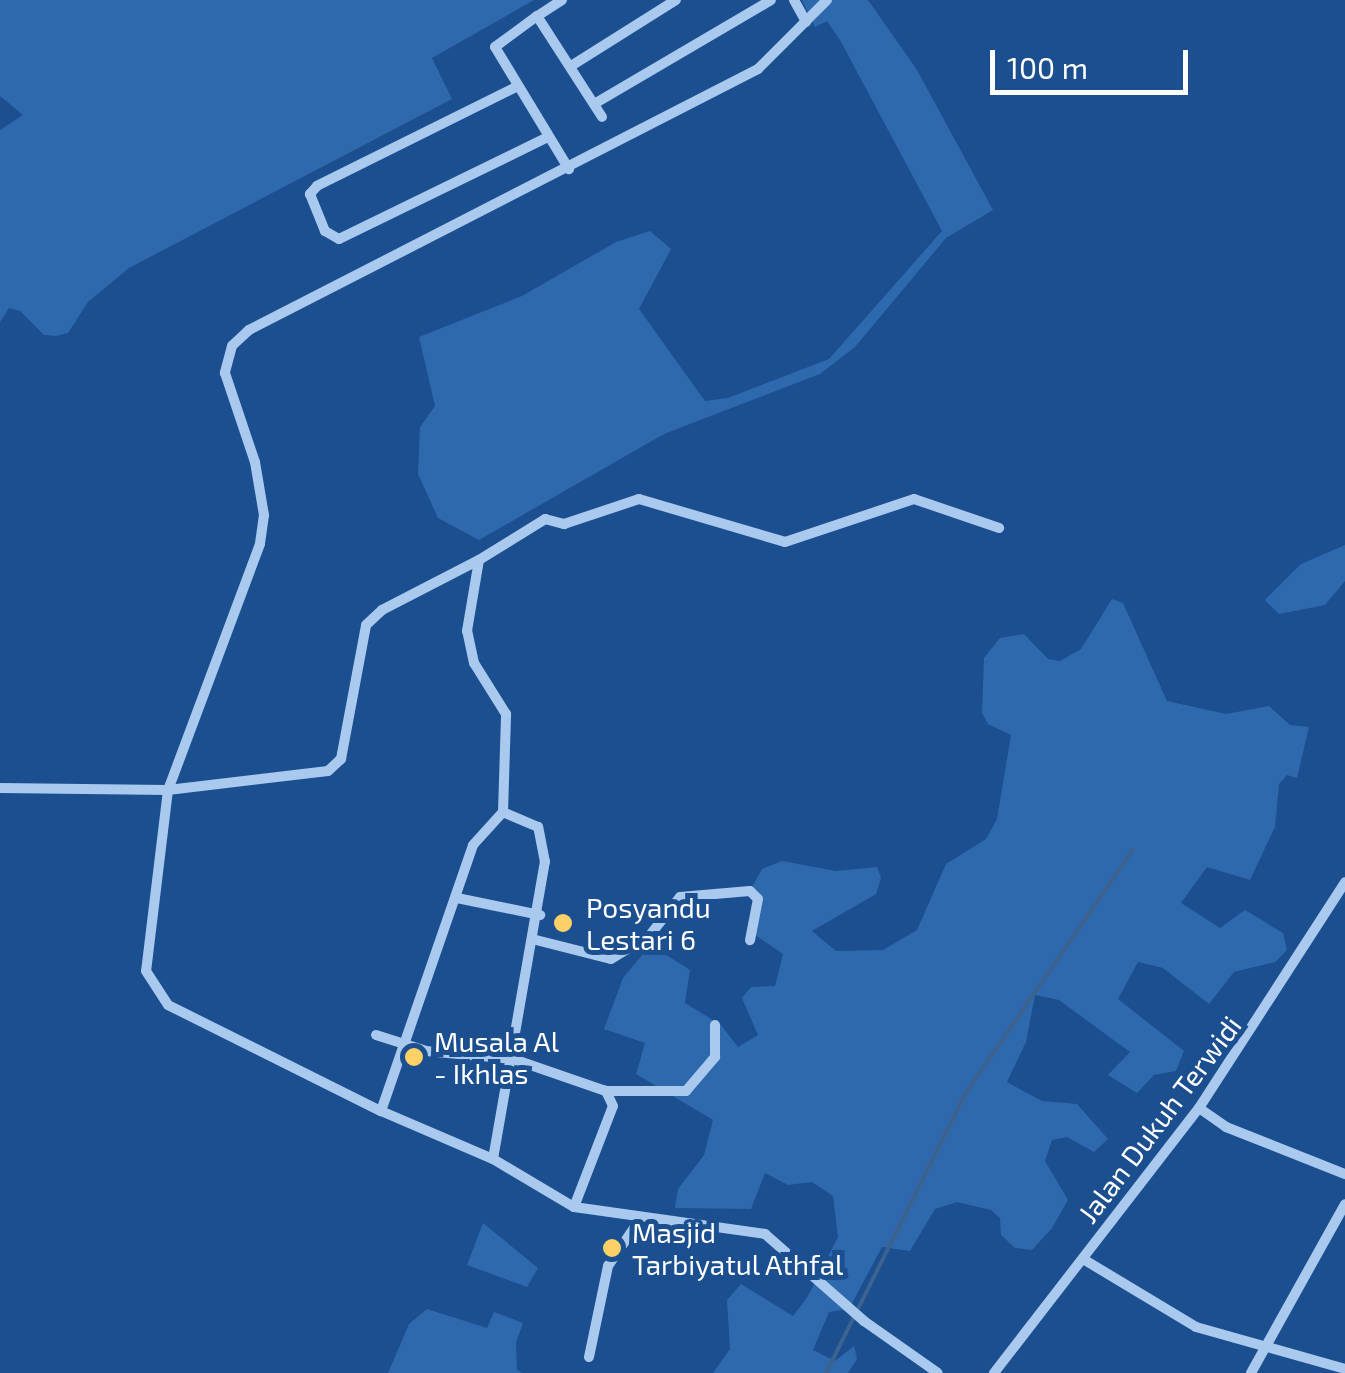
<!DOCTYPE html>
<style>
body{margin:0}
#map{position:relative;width:1345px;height:1373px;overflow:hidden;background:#1b4f8f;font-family:"Exo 2",sans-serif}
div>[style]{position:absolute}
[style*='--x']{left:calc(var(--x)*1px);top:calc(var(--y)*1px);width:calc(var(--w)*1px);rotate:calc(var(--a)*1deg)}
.green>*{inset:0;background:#2e69ad}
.stream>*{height:4px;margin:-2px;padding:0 2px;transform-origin:2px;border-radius:2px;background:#3c6290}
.street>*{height:10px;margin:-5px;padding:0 5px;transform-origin:5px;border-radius:5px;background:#a9c9ee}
.dots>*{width:28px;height:28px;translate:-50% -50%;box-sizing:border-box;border:5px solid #1b4f8f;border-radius:50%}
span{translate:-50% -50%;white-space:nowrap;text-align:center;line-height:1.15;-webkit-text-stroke:10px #1b4f8f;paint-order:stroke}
.poi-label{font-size:28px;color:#fff}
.left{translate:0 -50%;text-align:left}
.street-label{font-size:28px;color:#fff}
.scale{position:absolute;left:990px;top:50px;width:198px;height:45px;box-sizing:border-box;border:5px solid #fff;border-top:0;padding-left:12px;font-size:30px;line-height:35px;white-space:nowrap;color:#fff;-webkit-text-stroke:8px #1b4f8f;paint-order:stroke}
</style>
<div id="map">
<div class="green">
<div style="clip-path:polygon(0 0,534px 0,432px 58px,452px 99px,129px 268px,88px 302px,68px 333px,56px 336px,44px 335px,20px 311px,9px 308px,0 322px,0 130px,23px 115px,0 96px)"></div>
<div style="clip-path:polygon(802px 0,868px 0,917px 70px,993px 210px,946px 238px,855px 347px,820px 374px,664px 434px,479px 540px,438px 518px,418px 474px,420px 427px,435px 406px,419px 337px,522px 296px,616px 242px,650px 231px,671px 249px,639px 309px,705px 401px,728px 398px,829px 359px,942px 231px,840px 40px,827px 21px,815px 27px)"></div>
<div style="clip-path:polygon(1345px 545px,1345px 581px,1325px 605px,1279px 614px,1265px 600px,1301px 564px)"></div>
<div style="clip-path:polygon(1112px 599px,1123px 603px,1167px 701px,1226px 714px,1269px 706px,1290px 725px,1309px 727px,1297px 778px,1287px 775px,1279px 784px,1275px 827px,1250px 880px,1207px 867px,1181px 903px,1220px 928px,1245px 910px,1283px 933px,1287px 950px,1275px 962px,1234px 972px,1209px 1004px,1163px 968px,1138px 962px,1118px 999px,1184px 1051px,1176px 1071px,1154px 1075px,1137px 1093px,1108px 1075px,1130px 1052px,1059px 1000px,1035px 995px,1026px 1042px,1007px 1082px,1042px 1101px,1077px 1104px,1108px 1139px,1094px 1152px,1067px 1137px,1052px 1140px,1045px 1161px,1068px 1200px,1052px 1228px,1032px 1250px,1015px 1248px,1001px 1235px,1000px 1218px,991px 1210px,957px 1202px,935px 1209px,910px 1251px,882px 1247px,849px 1309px,829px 1312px,813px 1350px,835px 1361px,854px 1346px,857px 1359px,848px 1373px,713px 1373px,730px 1349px,727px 1300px,741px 1284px,793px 1316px,808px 1296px,838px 1237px,833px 1196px,812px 1182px,788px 1185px,765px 1173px,751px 1209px,675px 1208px,678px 1189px,704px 1155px,713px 1120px,636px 1074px,645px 1043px,604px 1029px,623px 978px,648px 948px,668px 956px,690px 970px,685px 1003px,721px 1025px,738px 1047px,758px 1035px,742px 998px,751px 987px,775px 986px,783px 954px,755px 935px,752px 887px,762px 869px,782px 861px,836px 871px,877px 867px,881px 878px,876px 894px,812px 931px,836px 951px,883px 950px,917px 930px,946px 864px,986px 839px,997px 819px,1011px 735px,988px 724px,982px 713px,984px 658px,1000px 638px,1024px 634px,1048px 659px,1060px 661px,1081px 649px)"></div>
<div style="clip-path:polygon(483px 1223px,538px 1268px,527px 1287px,467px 1265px)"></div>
<div style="clip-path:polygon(427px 1309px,487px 1328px,494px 1312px,523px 1323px,516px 1343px,517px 1370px,523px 1373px,388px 1373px,409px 1324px)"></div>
</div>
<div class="stream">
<div style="--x:826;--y:1373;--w:312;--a:-63.5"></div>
<div style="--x:965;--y:1094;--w:296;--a:-55.5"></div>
</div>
<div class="street">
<div style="--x:562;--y:0;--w:30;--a:147"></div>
<div style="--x:537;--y:16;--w:120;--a:57.2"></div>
<div style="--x:794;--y:0;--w:25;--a:61"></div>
<div style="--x:827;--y:0;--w:98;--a:135"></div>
<div style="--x:758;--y:69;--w:572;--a:152.85"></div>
<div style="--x:249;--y:330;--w:23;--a:137"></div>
<div style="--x:232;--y:346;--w:28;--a:105"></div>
<div style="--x:225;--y:373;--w:94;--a:71.4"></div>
<div style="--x:255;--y:462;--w:54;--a:80.4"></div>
<div style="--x:264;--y:515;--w:29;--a:98"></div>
<div style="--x:260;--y:544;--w:263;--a:110.5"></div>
<div style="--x:168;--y:790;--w:182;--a:96.9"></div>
<div style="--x:146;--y:971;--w:40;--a:57.1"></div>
<div style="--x:168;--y:1005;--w:238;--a:26.5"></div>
<div style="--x:381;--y:1111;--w:122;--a:23.2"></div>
<div style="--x:493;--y:1159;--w:94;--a:30.7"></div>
<div style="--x:574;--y:1207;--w:193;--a:8"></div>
<div style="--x:765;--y:1234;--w:132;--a:41.3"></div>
<div style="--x:864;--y:1321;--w:90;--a:35.1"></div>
<div style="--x:537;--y:16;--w:52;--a:143.6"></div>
<div style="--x:495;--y:47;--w:143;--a:58.8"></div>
<div style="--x:571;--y:66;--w:124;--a:-32.2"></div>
<div style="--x:516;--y:87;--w:222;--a:153.6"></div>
<div style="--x:317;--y:186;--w:11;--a:131"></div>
<div style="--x:310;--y:194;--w:40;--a:68"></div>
<div style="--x:325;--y:231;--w:16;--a:30"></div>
<div style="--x:339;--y:239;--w:233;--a:-26"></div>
<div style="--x:594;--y:104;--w:205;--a:-30.4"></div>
<div style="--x:0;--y:788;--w:168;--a:0.7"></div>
<div style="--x:168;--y:790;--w:161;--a:-6.8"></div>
<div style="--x:328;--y:771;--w:18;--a:-43"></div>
<div style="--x:341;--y:759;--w:136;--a:-79.4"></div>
<div style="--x:366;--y:625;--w:22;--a:-43"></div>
<div style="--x:382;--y:610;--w:109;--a:-27.3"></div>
<div style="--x:457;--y:898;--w:85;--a:11.6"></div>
<div style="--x:536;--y:940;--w:77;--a:14.2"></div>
<div style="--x:611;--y:959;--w:46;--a:-31.6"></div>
<div style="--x:650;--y:935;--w:48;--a:-51.7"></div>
<div style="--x:680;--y:897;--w:70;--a:-4.9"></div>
<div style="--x:750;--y:891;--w:11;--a:45"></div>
<div style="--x:758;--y:899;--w:42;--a:101"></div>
<div style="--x:376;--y:1035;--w:52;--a:17.7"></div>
<div style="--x:426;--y:1051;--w:87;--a:5.3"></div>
<div style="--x:513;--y:1059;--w:98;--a:19"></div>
<div style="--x:606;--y:1091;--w:80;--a:0"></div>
<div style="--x:686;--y:1091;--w:45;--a:-49.5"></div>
<div style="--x:715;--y:1057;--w:32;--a:-90"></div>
<div style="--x:1199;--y:1108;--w:33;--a:35"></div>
<div style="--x:1226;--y:1127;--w:128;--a:21.6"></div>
<div style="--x:381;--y:1111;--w:281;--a:-70.9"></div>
<div style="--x:473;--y:845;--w:45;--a:-47.7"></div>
<div style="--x:503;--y:812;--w:98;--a:-88.2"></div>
<div style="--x:506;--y:714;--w:60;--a:-122.1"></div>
<div style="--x:474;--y:663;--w:33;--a:-102"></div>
<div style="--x:467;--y:631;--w:72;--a:-80.4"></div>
<div style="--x:479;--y:560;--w:78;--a:-31.8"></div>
<div style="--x:545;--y:519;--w:20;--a:15"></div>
<div style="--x:564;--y:524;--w:79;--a:-18.4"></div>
<div style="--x:639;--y:499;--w:152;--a:16.4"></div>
<div style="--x:785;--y:542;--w:136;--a:-18.4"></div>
<div style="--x:914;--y:499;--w:90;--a:18.8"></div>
<div style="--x:493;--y:1159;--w:302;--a:-80.1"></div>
<div style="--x:545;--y:862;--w:36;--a:-101"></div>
<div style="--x:538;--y:827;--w:38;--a:-157"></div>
<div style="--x:574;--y:1207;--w:108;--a:-68.9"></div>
<div style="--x:613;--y:1106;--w:17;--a:-115"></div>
<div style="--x:1083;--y:1259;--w:132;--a:31"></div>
<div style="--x:1196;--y:1327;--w:155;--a:15.7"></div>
<div style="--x:589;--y:1357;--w:93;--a:-78.2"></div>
<div style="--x:608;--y:1266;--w:58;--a:-55.5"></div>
<div style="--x:994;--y:1373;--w:335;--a:-52.3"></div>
<div style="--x:1199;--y:1108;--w:269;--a:-57.1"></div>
<div style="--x:1251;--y:1373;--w:193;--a:-60.9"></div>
</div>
<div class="dots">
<div style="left:563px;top:923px;background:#ffd166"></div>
<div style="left:414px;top:1057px;background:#ffd166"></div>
<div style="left:612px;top:1248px;background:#ffd166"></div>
</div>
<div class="poi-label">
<span class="left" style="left:586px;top:923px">Posyandu<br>Lestari 6</span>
<span class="left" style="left:434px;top:1057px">Musala Al<br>- Ikhlas</span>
<span class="left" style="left:632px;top:1248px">Masjid<br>Tarbiyatul Athfal</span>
</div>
<div class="street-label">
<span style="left:1159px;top:1119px;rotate:-53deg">Jalan Dukuh Terwidi</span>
</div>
<div class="scale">100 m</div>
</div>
